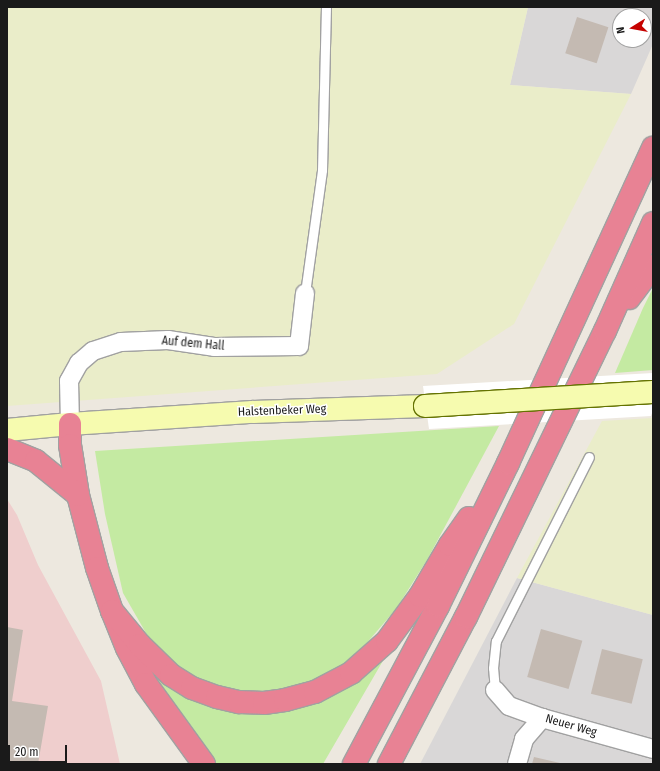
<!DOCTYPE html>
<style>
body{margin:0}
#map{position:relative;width:660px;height:771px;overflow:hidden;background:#ede8df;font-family:"Fira Sans Condensed",sans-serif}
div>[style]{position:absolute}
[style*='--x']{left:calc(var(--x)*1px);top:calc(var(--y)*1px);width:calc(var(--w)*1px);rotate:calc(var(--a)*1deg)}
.residential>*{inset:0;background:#d9d7d7}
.commercial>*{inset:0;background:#efcecd}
.farmland>*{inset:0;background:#eaedc9}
.grass>*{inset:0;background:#c4eaa2}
.pier>*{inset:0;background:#fff}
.building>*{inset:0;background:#c4bab2;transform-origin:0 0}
.roads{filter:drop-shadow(1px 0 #a1a1a1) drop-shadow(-1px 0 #a1a1a1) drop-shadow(0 1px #a1a1a1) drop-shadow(0 -1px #a1a1a1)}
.lane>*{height:9px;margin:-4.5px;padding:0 4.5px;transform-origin:4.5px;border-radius:4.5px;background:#fff}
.street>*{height:18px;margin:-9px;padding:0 9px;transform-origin:9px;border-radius:9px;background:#fff}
.secondary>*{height:22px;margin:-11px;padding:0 11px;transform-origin:11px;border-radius:11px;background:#f6fbaf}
.highway>*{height:22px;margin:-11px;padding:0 11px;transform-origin:11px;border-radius:11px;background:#e88294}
.bridges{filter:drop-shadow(1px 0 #647201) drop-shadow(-1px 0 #647201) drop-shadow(0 1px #647201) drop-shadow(0 -1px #647201)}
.secondary-bridge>*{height:22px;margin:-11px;padding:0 11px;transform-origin:11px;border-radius:11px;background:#f6fbaf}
span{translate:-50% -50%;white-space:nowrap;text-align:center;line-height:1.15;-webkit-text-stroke:3px #fff;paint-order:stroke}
.street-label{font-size:12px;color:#1a1a1a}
.frame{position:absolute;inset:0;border:8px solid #1a1a1a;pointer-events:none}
.north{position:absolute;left:612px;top:8px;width:40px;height:40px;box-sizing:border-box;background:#fff;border:1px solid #a3a3a3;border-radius:50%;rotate:259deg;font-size:11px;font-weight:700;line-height:16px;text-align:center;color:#1a1a1a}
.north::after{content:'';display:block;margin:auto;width:14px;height:18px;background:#c50200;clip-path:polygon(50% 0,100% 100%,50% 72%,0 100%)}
.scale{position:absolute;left:8px;top:745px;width:59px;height:18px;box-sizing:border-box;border:2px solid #1a1a1a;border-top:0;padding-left:5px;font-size:12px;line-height:14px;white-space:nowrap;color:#1a1a1a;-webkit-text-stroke:3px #fff;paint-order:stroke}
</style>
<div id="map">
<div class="residential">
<div style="clip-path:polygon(evenodd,528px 7px,653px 7px,653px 44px,631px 94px,510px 85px,528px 7px,620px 16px,644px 16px,644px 40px,620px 40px,620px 16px)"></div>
<div style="clip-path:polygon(517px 578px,653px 615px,653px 764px,420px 764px)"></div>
</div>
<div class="commercial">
<div style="clip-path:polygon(7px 499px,17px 515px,38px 565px,101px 681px,120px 764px,7px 764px)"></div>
</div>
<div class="farmland">
<div style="clip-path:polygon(7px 7px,528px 7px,510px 85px,631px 94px,514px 324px,437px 374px,7px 406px)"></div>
<div style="clip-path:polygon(653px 418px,653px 615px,517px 578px,602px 421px)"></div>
</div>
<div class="grass">
<div style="clip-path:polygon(653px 288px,653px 370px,615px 373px,643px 308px)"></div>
<div style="clip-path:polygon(499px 426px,427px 560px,396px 609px,359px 652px,325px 677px,289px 689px,248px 692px,228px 691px,204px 682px,175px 666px,150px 640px,123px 593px,105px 514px,95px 451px)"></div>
<div style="clip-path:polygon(384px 659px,323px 764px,215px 764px,150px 676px,153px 671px,278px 712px,320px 703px,353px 684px)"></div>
</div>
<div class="pier">
<div style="clip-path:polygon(653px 373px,653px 410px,651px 416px,429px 429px,423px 386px)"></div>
</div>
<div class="building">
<div style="left:577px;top:17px;width:33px;height:38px;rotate:18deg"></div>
<div style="clip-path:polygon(7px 627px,23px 630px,12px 701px,48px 706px,38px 764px,7px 764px)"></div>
<div style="left:541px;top:629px;width:43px;height:50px;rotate:16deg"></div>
<div style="left:602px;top:649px;width:42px;height:46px;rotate:14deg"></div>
<div style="clip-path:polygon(534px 757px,560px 763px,559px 764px,532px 764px)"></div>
</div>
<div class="roads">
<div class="lane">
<div style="--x:305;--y:293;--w:124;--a:-82.1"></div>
<div style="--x:322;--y:170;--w:163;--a:-88.6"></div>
<div style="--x:495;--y:690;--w:22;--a:-95"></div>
<div style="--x:493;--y:668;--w:27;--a:-84"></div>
<div style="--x:496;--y:641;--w:206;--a:-63.2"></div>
</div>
<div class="street">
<div style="--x:70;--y:424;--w:43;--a:-91.3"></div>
<div style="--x:69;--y:381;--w:21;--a:-61"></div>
<div style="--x:79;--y:363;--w:18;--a:-41"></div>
<div style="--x:93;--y:351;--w:29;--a:-18"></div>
<div style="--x:121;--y:342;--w:47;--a:-2.4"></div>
<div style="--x:168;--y:340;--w:48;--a:8.5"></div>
<div style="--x:215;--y:347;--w:84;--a:-0.7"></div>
<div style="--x:299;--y:346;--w:53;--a:-83.5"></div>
<div style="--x:495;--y:690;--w:21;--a:49"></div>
<div style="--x:509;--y:706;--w:35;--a:20"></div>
<div style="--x:542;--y:718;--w:115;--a:15.6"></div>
<div style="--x:517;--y:764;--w:26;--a:-74"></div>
<div style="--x:524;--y:739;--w:28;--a:-49"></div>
</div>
<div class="secondary">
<div style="--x:7;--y:430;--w:63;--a:-5.4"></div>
<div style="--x:70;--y:424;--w:183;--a:-3.8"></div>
<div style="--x:253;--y:412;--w:172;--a:-2"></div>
</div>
<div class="highway">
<div style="--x:629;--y:298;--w:40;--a:-53"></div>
<div style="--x:70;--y:424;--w:21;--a:90"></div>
<div style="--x:70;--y:445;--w:51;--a:80.9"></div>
<div style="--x:78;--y:495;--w:75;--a:75.4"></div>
<div style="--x:97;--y:568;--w:46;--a:70.8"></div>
<div style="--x:112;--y:611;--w:40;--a:68"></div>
<div style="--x:127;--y:648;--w:41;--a:62.2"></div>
<div style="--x:146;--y:684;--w:99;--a:54.1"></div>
<div style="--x:7;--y:449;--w:31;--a:22"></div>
<div style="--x:36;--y:461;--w:54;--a:39"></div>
<div style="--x:112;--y:611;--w:44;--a:50.5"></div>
<div style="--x:140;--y:645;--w:43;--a:44.1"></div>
<div style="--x:171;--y:675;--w:25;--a:32"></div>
<div style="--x:192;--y:688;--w:27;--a:20"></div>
<div style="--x:217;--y:697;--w:23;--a:13"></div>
<div style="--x:239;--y:702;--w:25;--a:2"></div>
<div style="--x:264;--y:703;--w:21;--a:-8"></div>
<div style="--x:285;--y:700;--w:31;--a:-15"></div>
<div style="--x:315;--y:692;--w:41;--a:-27.8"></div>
<div style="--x:351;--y:673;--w:48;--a:-41.6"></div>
<div style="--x:387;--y:641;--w:56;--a:-53.7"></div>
<div style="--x:420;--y:596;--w:59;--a:-59.5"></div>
<div style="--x:450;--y:545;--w:33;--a:-55"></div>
<div style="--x:354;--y:764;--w:179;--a:-62"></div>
<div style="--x:438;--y:606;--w:159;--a:-63.9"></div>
<div style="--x:508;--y:463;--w:347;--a:-65.3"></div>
<div style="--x:389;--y:764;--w:166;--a:-62.4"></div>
<div style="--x:466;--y:617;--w:318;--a:-64.1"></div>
<div style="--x:605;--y:331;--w:118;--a:-66"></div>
</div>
</div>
<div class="bridges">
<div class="secondary-bridge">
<div style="--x:425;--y:406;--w:228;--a:-3.5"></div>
</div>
</div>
<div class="street-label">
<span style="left:193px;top:344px;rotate:5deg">Auf dem Hall</span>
<span style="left:282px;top:411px;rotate:-2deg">Halstenbeker Weg</span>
<span style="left:571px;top:726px;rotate:16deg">Neuer Weg</span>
</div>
<div class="frame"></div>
<div class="north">N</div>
<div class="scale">20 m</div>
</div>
